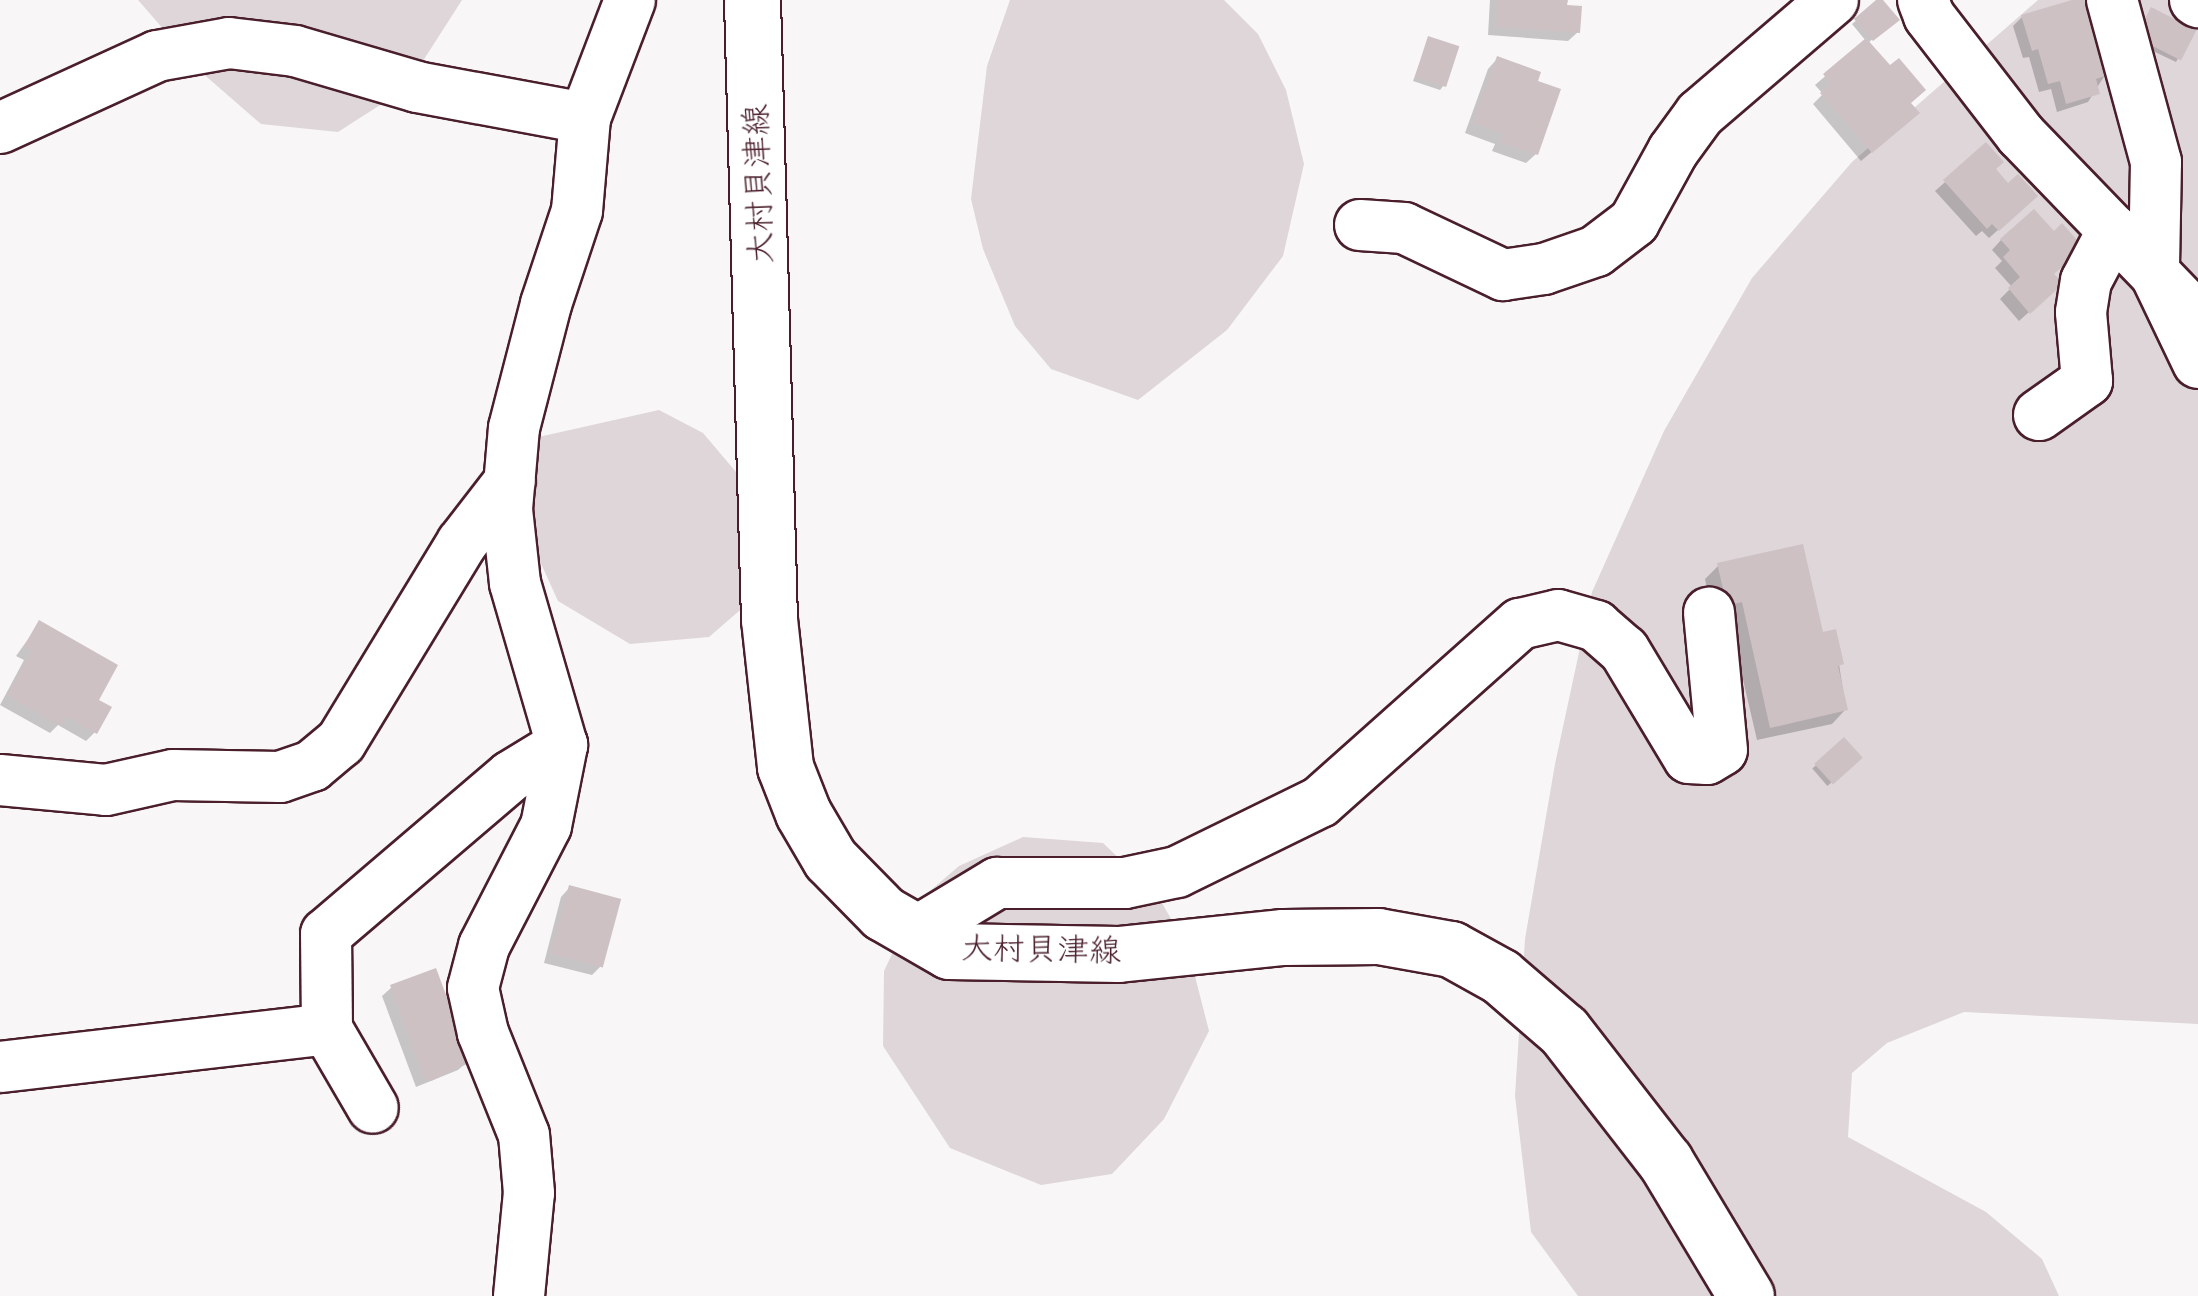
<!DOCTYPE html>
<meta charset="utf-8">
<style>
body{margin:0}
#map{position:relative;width:2198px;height:1296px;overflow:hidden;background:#f8f6f7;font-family:Sriracha,"Klee One",sans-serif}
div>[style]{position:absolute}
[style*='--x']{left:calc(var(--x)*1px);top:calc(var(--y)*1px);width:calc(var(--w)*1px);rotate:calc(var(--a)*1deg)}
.green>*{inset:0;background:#ded6d9}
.shadow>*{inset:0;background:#0003;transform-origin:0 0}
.building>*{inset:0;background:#cdc1c4;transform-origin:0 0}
.roads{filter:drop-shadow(2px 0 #4a1f2b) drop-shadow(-2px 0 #4a1f2b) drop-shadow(0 2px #4a1f2b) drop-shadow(0 -2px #4a1f2b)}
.minor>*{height:50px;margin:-25px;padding:0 25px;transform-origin:25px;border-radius:25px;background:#fff}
.major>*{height:55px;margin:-27.5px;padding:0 27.5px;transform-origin:27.5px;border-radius:27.5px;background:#fff}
span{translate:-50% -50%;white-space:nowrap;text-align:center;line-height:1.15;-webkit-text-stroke:9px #fff;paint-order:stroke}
.street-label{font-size:32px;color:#4a1f2b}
</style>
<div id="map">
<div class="green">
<div style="clip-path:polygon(138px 0,462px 0,405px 89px,338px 132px,261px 124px,200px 71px)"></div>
<div style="clip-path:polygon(1010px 0,1224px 0,1258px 34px,1286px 90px,1304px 164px,1283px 256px,1227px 330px,1138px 400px,1051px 369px,1015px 326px,983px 249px,971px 199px,987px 66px)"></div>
<div style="clip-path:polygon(2038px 0,2198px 0,2198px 1024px,1964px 1012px,1887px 1043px,1852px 1073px,1848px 1137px,1986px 1212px,2042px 1259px,2059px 1296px,1578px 1296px,1531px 1232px,1515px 1096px,1525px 939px,1555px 764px,1592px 592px,1664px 431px,1752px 278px,1852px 162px)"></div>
<div style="clip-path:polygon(659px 410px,703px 433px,742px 479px,754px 598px,709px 637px,630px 644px,558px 601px,524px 526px,534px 438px)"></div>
<div style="clip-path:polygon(1023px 837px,1103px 843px,1158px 896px,1188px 949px,1209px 1031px,1164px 1119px,1112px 1174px,1041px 1185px,950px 1148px,883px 1046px,884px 971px,916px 903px,959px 866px)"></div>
</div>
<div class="shadow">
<div style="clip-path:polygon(1490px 0,1565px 0,1578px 32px,1568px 41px,1488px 35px)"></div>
<div style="clip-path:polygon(1880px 0,1896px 19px,1868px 43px,1909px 104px,1907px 122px,1861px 161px,1813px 104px,1823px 94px,1815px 85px,1866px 41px,1852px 24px)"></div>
<div style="clip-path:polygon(2083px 0,2105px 75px,2088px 102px,2057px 112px,2051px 89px,2039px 92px,2029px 57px,2023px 58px,2013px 26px,2022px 17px)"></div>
<div style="clip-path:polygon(2193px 31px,2176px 62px,2134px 42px)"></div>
<div style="clip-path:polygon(1429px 39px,1444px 85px,1440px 90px,1413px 81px)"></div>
<div style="clip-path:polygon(1497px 59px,1536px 154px,1526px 163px,1492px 151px,1495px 144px,1465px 133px,1488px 69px)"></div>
<div style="clip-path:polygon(1986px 146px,1993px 170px,2026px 205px,1989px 238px,1982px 231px,1976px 236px,1935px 191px)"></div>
<div style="clip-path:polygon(2001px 240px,2051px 274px,2051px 292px,2019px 321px,2000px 299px,2012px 287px,1995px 268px,2002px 261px,1992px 250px)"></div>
<div style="clip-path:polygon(1719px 565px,1821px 635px,1834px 632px,1846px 709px,1832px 724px,1757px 740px,1728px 615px,1713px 618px,1705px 579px)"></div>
<div style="clip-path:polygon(39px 624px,95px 701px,95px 732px,86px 741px,58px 725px,50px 733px,0 705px,24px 660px,16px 656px)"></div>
<div style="left:1844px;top:741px;width:23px;height:42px;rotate:49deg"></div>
<div style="clip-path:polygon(570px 887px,601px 966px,592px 975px,544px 963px,561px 897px)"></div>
<div style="clip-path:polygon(392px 987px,468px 1061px,458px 1070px,416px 1087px,382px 996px)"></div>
</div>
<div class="building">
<div style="clip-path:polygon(1498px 0,1568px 0,1567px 5px,1582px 6px,1580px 33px,1496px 27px)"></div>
<div style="clip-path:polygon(1876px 0,1883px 0,1900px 20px,1873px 41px,1854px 19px)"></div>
<div style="clip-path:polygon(2072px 0,2086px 0,2108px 75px,2096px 79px,2100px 94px,2066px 104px,2060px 81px,2048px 84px,2038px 49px,2032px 51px,2021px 15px)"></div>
<div style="left:2151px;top:7px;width:51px;height:34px;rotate:27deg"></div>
<div style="left:1428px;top:36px;width:33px;height:43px;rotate:18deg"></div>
<div style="clip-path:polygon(1866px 38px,1890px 65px,1899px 58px,1926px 90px,1911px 103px,1920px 113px,1872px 153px,1820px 93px,1831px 84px,1823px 74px)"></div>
<div style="clip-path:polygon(1497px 56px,1541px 72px,1538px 81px,1561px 89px,1538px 155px,1500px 142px,1503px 134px,1473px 123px)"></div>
<div style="clip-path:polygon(1986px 142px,2004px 162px,1996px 169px,2008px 183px,2018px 174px,2038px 196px,1999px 231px,1992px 224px,1987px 229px,1943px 180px)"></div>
<div style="clip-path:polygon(2034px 209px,2054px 231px,2062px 223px,2084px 248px,2054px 274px,2064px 283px,2030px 314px,2008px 288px,2020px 277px,2003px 257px,2010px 250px,2000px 239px)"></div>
<div style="clip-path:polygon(1803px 544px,1823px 632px,1836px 629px,1844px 664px,1838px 666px,1848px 710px,1770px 728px,1742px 602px,1727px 606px,1717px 563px)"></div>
<div style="clip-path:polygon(39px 620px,118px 665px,99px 700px,112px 707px,97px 734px,66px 716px,61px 726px,7px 695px,32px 651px,24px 646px)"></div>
<div style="left:1844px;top:737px;width:28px;height:40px;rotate:48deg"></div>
<div style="left:569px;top:885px;width:54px;height:71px;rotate:15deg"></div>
<div style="clip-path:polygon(436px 968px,471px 1062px,431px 1081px,424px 1078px,390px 985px)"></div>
</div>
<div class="roads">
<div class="minor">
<div style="--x:1923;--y:0;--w:17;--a:69"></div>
<div style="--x:1929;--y:16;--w:150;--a:52.3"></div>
<div style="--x:2021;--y:135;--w:255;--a:46"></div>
<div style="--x:2112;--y:0;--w:168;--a:74.8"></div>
<div style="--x:2156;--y:162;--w:109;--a:91.1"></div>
<div style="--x:2154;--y:271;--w:102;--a:64.4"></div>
<div style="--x:2195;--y:0;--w:4;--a:34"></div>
<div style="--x:0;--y:128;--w:173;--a:-24.6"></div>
<div style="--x:157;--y:56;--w:73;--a:-10.2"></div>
<div style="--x:229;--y:43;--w:66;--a:6.9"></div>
<div style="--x:295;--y:51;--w:127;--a:16.4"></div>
<div style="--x:417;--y:87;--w:171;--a:10.5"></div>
<div style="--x:1360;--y:225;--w:44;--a:3.9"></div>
<div style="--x:1404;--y:228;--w:110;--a:25.4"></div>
<div style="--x:1503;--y:275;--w:41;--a:-8.3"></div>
<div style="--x:1544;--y:269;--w:55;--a:-19.1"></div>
<div style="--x:1596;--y:251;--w:48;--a:-37.3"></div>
<div style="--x:1634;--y:222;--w:81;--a:-61.2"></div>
<div style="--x:1673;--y:151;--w:46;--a:-53.9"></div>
<div style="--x:1700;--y:114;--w:175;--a:-40.6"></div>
<div style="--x:2039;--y:415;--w:59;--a:-35.3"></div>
<div style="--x:2087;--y:381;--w:69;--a:-95"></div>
<div style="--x:2081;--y:312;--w:31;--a:-81"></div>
<div style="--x:2086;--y:281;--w:58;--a:-62.1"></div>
<div style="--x:0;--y:780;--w:106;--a:5.4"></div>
<div style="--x:106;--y:790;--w:69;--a:-12.6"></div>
<div style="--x:173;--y:775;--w:107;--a:1.1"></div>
<div style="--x:280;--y:777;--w:34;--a:-19"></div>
<div style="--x:312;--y:766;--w:38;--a:-40"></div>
<div style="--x:341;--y:742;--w:233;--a:-58.7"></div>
<div style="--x:462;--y:543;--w:78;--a:-52.3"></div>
<div style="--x:916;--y:932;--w:95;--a:-31.2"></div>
<div style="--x:997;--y:883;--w:128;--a:0"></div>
<div style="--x:1125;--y:883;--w:53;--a:-11.9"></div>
<div style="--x:1177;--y:872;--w:159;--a:-26.1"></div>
<div style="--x:1320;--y:802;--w:268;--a:-41.7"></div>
<div style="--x:1520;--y:624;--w:39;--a:-13"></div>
<div style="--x:1558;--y:615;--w:40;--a:16"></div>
<div style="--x:1596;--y:626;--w:37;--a:41"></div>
<div style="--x:1624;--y:650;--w:126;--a:59"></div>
<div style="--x:1689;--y:758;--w:18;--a:3"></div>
<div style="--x:1707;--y:759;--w:17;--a:-31"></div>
<div style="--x:1722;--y:750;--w:138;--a:-95.4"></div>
<div style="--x:327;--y:1029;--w:91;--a:59.8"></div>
<div style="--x:0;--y:1067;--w:329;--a:-6.6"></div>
<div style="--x:327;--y:1029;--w:95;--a:-90.6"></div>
<div style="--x:326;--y:934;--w:243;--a:-40.5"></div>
<div style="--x:511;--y:776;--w:60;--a:-31.3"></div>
<div style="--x:519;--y:1296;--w:103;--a:-84.5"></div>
<div style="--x:529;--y:1193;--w:58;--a:-94.9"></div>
<div style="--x:524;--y:1135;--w:110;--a:-111.9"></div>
<div style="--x:483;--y:1033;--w:46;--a:-102.5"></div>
<div style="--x:473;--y:988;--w:43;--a:-75.3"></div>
<div style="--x:484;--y:946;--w:135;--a:-62.7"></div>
<div style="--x:546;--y:826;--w:83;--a:-78.8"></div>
<div style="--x:562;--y:745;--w:169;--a:-106.2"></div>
<div style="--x:515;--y:583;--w:74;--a:-96.2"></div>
<div style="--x:507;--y:509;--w:81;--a:-85.1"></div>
<div style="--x:514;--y:428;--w:128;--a:-75.5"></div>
<div style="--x:546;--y:304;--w:98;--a:-71.6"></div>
<div style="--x:577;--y:211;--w:93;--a:-85.1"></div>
<div style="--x:585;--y:118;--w:126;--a:-69.1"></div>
</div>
<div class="major">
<div style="--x:752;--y:0;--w:619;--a:88.43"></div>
<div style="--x:769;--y:619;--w:149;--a:83.8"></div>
<div style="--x:785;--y:767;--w:49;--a:68.6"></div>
<div style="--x:803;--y:813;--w:53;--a:59.6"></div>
<div style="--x:830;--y:859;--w:76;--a:45.5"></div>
<div style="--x:883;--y:913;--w:76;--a:29.9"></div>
<div style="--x:949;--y:951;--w:169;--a:1"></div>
<div style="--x:1118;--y:954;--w:166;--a:-5.9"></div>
<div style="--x:1283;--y:937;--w:95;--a:-0.6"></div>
<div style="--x:1378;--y:936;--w:74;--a:10.1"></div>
<div style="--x:1451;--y:949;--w:56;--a:28.9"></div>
<div style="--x:1500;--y:976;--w:84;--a:40.7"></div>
<div style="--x:1564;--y:1031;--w:165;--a:52.2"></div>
<div style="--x:1665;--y:1161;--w:157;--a:59"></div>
</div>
</div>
<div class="street-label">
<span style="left:759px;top:184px;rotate:-92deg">大村貝津線</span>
<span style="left:1041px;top:950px;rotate:1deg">大村貝津線</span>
</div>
</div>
